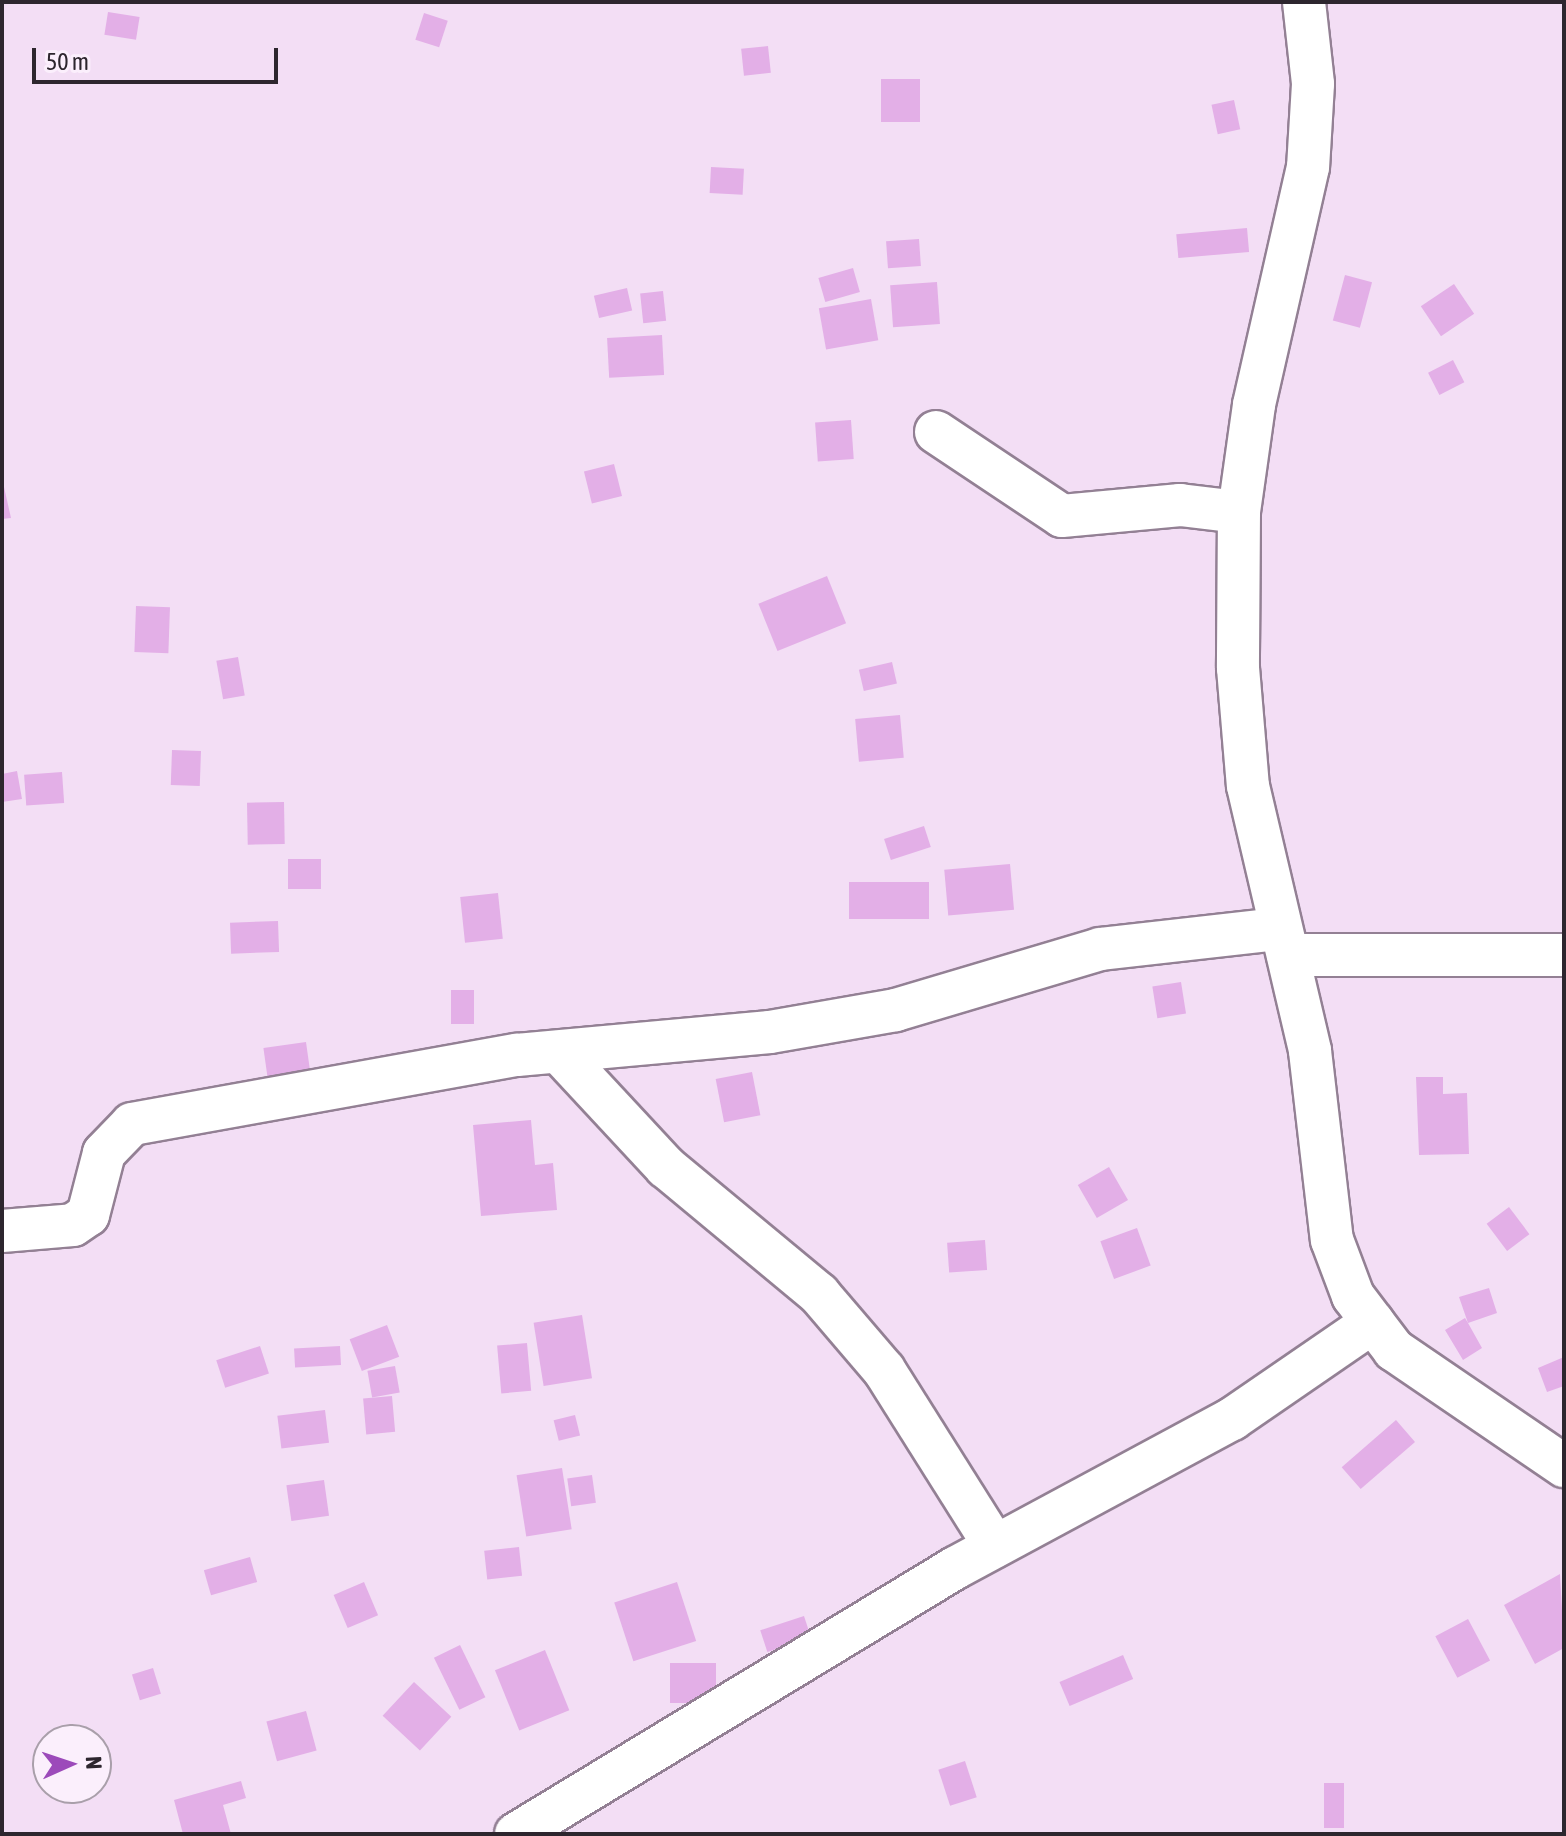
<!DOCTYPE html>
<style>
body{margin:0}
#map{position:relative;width:1566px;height:1836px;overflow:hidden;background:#f3def5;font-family:"Asap Condensed",sans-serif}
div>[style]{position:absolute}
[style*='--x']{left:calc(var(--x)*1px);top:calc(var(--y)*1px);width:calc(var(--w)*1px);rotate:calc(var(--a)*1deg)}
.building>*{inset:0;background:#e3afe7;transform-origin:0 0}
.roads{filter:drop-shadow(2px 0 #938094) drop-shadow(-2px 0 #938094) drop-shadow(0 2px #938094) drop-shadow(0 -2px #938094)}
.minor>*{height:42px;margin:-21px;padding:0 21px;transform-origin:21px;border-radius:21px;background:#fff}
span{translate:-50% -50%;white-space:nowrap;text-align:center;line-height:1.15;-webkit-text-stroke:8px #fbeffc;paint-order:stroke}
.frame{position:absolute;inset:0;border:4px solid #2d262e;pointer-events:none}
.north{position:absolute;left:32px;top:1724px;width:80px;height:80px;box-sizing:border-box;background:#fbeffc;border:2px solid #a99faa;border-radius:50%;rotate:87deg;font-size:22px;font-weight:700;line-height:32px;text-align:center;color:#2d262e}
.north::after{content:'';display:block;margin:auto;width:28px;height:36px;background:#9c4aba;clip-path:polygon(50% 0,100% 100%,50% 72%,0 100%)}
.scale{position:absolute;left:32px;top:48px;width:246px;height:36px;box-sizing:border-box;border:4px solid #2d262e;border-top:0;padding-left:10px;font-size:24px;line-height:28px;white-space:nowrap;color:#2d262e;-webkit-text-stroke:6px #fbeffc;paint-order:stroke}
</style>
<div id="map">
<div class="building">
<div style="left:108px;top:12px;width:32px;height:23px;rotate:9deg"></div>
<div style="left:424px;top:13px;width:25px;height:28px;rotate:18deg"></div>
<div style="left:768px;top:46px;width:27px;height:27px;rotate:84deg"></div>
<div style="left:881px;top:79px;width:39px;height:43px"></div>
<div style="left:1234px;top:100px;width:30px;height:23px;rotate:78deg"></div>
<div style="left:711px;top:167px;width:33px;height:26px;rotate:3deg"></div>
<div style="left:1247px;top:228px;width:24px;height:71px;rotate:85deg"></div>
<div style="left:919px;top:239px;width:27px;height:33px;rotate:86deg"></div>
<div style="left:853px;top:268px;width:25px;height:36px;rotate:74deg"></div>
<div style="left:1345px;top:275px;width:28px;height:47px;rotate:15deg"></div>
<div style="left:937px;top:282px;width:42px;height:47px;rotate:86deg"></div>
<div style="left:1454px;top:284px;width:36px;height:40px;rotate:56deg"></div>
<div style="left:627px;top:288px;width:23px;height:34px;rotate:77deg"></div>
<div style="left:663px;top:291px;width:30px;height:23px;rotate:84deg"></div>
<div style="left:871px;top:299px;width:42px;height:53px;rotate:80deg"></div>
<div style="left:662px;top:335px;width:40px;height:55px;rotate:87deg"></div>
<div style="left:1453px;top:360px;width:25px;height:28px;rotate:63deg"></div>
<div style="left:851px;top:420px;width:39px;height:36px;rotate:86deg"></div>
<div style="left:614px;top:464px;width:33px;height:31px;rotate:76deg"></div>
<div style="clip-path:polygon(2px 478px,11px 518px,2px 519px)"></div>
<div style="left:827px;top:576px;width:51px;height:74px;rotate:68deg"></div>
<div style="left:136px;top:606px;width:34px;height:46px;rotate:2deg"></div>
<div style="left:238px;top:657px;width:39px;height:22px;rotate:80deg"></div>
<div style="left:892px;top:662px;width:22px;height:34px;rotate:77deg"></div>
<div style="left:900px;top:715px;width:43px;height:45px;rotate:85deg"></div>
<div style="left:172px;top:750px;width:29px;height:35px;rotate:2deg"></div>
<div style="clip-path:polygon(17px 771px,22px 799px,2px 802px,2px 774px)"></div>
<div style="left:62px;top:772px;width:31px;height:38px;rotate:86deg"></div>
<div style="left:284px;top:802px;width:42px;height:37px;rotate:89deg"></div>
<div style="left:924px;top:826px;width:22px;height:42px;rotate:72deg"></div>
<div style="left:321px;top:859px;width:30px;height:33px;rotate:90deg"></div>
<div style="left:1010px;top:864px;width:46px;height:66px;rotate:85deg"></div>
<div style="left:849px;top:882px;width:80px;height:37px"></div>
<div style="left:498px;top:893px;width:46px;height:38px;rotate:84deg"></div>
<div style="left:278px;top:921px;width:31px;height:48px;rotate:88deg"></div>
<div style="left:1181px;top:982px;width:32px;height:29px;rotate:81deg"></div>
<div style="left:451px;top:990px;width:23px;height:34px"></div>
<div style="left:306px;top:1042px;width:48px;height:43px;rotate:82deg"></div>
<div style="left:752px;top:1072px;width:44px;height:37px;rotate:79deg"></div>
<div style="clip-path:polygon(1416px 1077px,1443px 1077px,1443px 1094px,1467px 1093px,1469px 1154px,1419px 1155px)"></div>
<div style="clip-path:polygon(531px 1120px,535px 1165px,553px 1163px,557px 1210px,481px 1216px,473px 1125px)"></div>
<div style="left:1109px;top:1167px;width:38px;height:36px;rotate:60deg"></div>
<div style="left:1509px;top:1207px;width:34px;height:28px;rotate:53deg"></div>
<div style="left:1137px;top:1228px;width:40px;height:39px;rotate:70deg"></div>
<div style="left:985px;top:1240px;width:30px;height:38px;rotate:86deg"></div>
<div style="clip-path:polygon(1489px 1288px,1497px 1313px,1468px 1323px,1482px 1348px,1463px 1360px,1445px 1330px,1465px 1318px,1468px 1323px,1459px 1297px)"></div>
<div style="left:582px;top:1315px;width:64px;height:49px;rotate:81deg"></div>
<div style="left:387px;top:1325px;width:34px;height:40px;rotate:69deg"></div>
<div style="left:527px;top:1343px;width:48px;height:30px;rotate:85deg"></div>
<div style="left:260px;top:1346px;width:29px;height:46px;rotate:72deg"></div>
<div style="left:340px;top:1346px;width:19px;height:46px;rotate:87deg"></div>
<div style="clip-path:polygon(1564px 1357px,1564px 1386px,1547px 1392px,1538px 1368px)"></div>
<div style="left:395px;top:1366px;width:27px;height:28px;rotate:80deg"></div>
<div style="left:392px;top:1396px;width:36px;height:29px;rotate:85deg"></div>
<div style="left:325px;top:1410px;width:33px;height:48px;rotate:83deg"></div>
<div style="left:575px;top:1415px;width:21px;height:22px;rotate:76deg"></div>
<div style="left:1396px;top:1420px;width:29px;height:72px;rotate:49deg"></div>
<div style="left:562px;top:1468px;width:62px;height:46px;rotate:81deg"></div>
<div style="left:592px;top:1475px;width:28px;height:25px;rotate:82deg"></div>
<div style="left:324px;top:1480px;width:36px;height:38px;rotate:82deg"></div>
<div style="left:519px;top:1547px;width:29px;height:35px;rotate:84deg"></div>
<div style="left:250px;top:1557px;width:26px;height:48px;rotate:74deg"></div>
<div style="clip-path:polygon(1560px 1574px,1564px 1648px,1535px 1664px,1504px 1605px)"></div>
<div style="left:364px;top:1582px;width:36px;height:33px;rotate:67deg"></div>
<div style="left:677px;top:1582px;width:62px;height:66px;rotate:72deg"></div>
<div style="left:804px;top:1616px;width:23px;height:46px;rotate:72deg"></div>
<div style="left:1468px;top:1619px;width:47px;height:37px;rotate:62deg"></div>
<div style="left:460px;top:1645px;width:58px;height:29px;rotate:64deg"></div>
<div style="left:545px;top:1650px;width:65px;height:54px;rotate:68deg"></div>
<div style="left:1123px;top:1655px;width:26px;height:69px;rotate:67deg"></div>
<div style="left:670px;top:1663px;width:46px;height:40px"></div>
<div style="left:153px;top:1668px;width:27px;height:22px;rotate:73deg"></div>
<div style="left:414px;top:1682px;width:51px;height:46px;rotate:43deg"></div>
<div style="left:306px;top:1711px;width:41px;height:41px;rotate:75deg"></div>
<div style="left:965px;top:1761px;width:38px;height:28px;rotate:72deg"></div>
<div style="clip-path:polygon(241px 1781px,246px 1798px,223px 1805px,231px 1834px,183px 1834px,174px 1800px)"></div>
<div style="left:1324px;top:1783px;width:20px;height:45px"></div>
</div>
<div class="roads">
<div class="minor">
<div style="--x:1304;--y:2;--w:82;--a:83.7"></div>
<div style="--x:1313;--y:84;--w:83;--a:93.4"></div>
<div style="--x:1308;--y:167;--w:244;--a:102.8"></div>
<div style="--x:1254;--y:405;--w:108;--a:98"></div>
<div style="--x:1239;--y:512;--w:156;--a:90.4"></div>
<div style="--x:1238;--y:668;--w:118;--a:85.2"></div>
<div style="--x:1248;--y:786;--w:272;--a:76.8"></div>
<div style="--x:1310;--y:1051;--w:190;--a:83.4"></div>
<div style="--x:1332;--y:1240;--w:60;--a:69.4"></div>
<div style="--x:1353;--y:1296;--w:68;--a:52.8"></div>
<div style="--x:1394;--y:1350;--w:206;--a:34.3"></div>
<div style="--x:936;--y:432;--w:151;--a:33.7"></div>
<div style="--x:1062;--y:516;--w:119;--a:-5.3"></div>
<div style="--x:1180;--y:505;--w:59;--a:6.8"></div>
<div style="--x:1288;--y:955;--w:276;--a:0"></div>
<div style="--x:559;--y:1052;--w:157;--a:47.1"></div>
<div style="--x:666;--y:1167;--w:199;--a:39.7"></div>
<div style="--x:819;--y:1294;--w:100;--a:49.5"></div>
<div style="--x:884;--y:1370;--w:208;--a:57.8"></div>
<div style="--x:2;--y:1231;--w:71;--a:-4.8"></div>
<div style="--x:73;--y:1225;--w:18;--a:-34"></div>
<div style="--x:88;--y:1215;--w:64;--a:-75.5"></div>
<div style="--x:104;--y:1153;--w:40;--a:-46"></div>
<div style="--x:132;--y:1124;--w:391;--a:-10.2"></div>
<div style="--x:517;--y:1055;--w:254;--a:-5.2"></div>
<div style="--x:770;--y:1032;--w:128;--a:-9.9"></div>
<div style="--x:896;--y:1010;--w:213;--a:-16.6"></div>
<div style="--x:1100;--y:949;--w:179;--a:-6.4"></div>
<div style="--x:516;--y:1834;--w:513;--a:-31.21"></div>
<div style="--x:955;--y:1568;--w:315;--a:-28.3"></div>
<div style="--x:1232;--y:1419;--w:171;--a:-34.5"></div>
</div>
</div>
<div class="frame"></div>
<div class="north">N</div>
<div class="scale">50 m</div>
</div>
